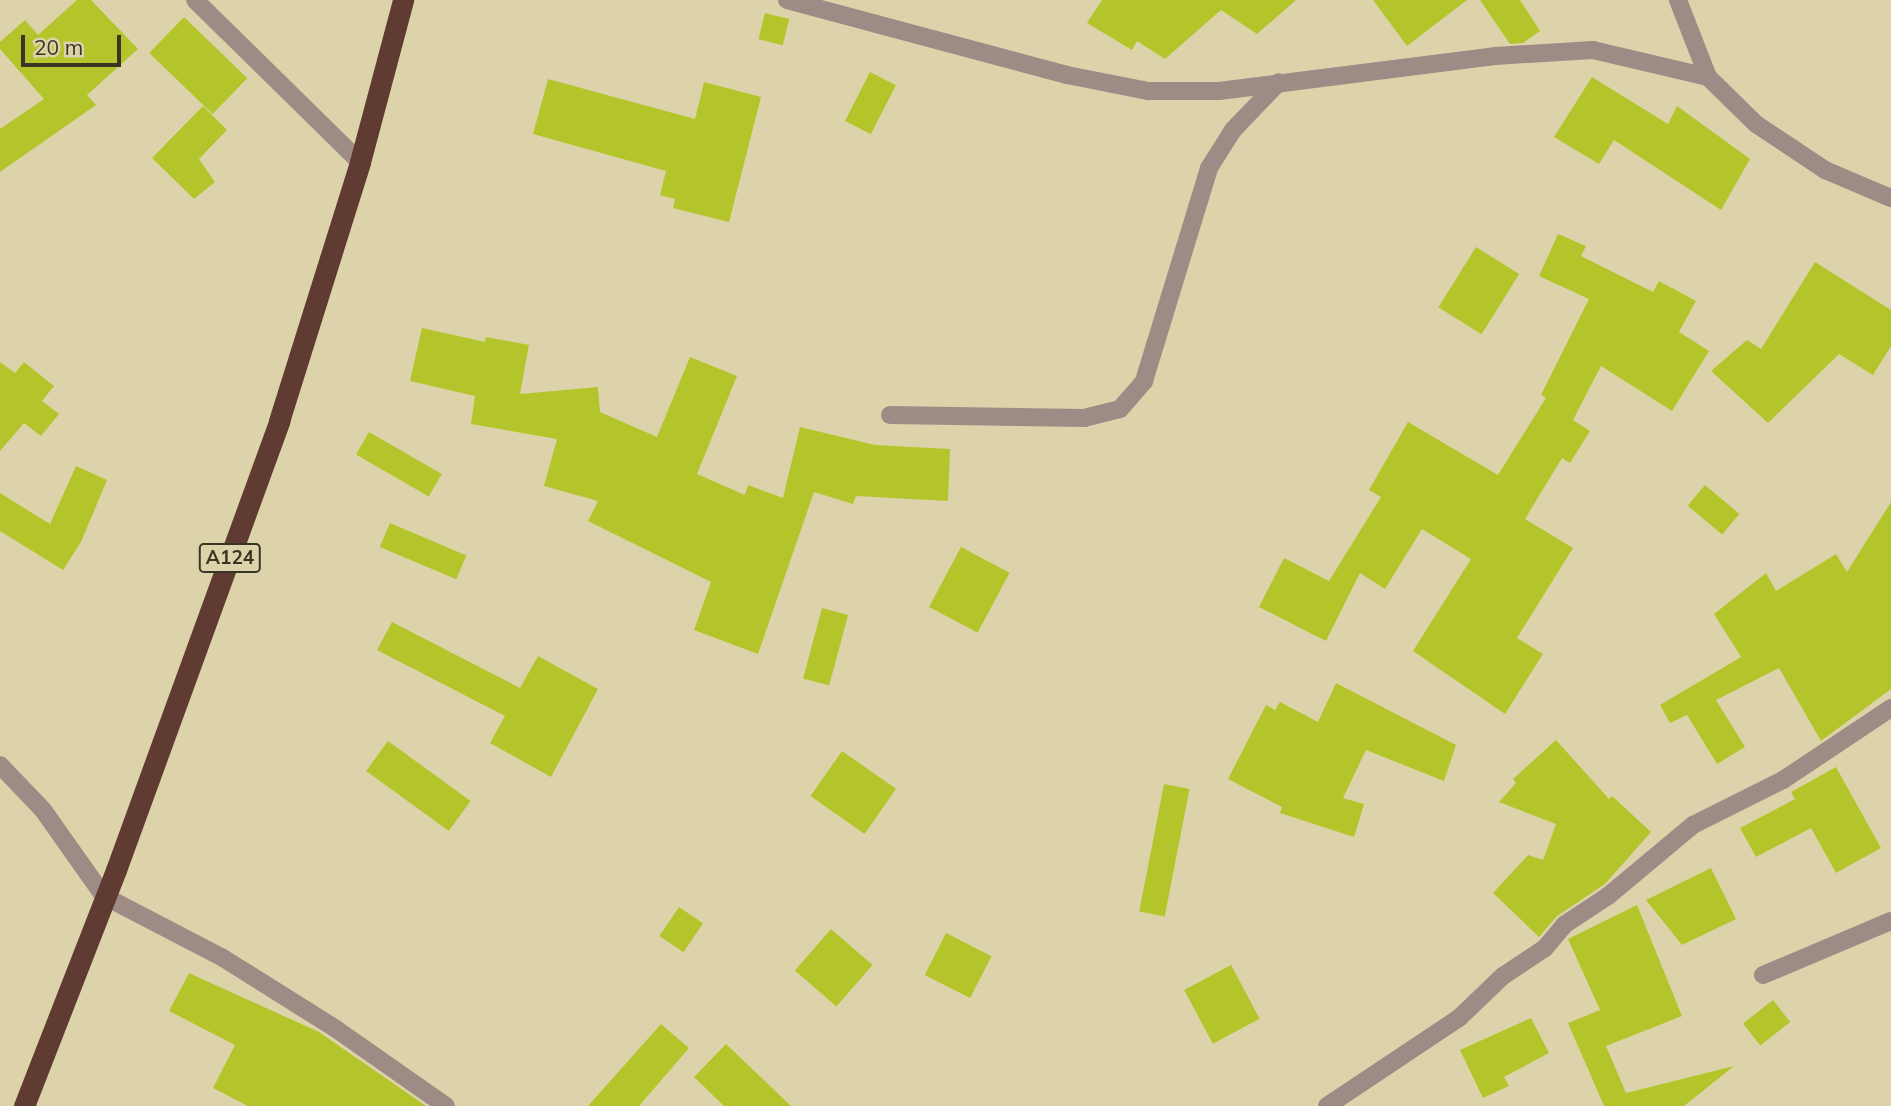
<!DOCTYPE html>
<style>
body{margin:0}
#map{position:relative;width:1891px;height:1106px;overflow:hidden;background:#ddd3aa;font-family:Mulish,sans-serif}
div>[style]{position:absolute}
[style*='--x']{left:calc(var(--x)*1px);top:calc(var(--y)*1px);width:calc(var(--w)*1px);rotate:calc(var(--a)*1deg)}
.building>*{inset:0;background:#b4c52c;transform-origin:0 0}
.minor>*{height:18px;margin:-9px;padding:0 9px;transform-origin:9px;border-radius:9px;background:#9f8b86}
.highway>*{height:21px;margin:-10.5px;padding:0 10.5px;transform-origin:10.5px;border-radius:10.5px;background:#603b31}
span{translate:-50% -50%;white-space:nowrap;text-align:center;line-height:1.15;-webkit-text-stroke:6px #ddd3aa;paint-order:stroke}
.shield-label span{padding:2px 5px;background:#ddd3aa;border:2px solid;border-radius:5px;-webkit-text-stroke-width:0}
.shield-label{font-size:19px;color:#383524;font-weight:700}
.scale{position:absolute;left:21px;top:35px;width:100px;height:32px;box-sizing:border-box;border:4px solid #383524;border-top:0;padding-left:9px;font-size:21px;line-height:24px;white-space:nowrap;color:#383524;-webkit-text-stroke:5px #ddd3aa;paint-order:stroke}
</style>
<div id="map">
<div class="building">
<div style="clip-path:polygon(77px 0,91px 0,138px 49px,87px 95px,96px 105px,0 172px,0 129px,44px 99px,0 49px,0 42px,25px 20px,38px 35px)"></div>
<div style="clip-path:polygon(1102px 0,1296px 0,1257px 34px,1221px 10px,1165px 59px,1137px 41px,1132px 50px,1087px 23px)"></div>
<div style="clip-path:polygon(1373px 0,1467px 0,1407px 46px)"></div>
<div style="clip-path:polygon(1480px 0,1520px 0,1540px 31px,1523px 43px,1510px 44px)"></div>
<div style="left:765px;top:13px;width:25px;height:27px;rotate:14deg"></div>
<div style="left:184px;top:17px;width:88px;height:50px;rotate:44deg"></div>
<div style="left:870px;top:72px;width:29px;height:55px;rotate:27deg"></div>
<div style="clip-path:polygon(1592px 77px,1668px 124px,1677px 106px,1750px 159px,1721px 210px,1614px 140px,1599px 164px,1554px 137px)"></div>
<div style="clip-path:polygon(548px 79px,695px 119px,704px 82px,761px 97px,729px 222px,673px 208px,675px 199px,660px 195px,666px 171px,533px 134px)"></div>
<div style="clip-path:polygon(203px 106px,227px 130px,199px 159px,215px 182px,194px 199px,152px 158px)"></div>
<div style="clip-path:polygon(1558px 234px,1586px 246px,1581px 256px,1653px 292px,1659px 281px,1696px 301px,1679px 332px,1709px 351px,1672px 411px,1601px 366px,1573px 420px,1590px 431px,1570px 463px,1562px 458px,1525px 519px,1573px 548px,1517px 638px,1543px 654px,1505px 714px,1413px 651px,1471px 559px,1422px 529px,1385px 589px,1360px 573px,1326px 641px,1259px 607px,1284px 558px,1329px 581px,1381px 497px,1369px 490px,1408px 422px,1498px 475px,1546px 398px,1541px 395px,1589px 299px,1539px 276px)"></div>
<div style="left:1476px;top:247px;width:51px;height:71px;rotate:32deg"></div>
<div style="clip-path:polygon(1815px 262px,1891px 310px,1891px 346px,1873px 375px,1839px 354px,1768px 423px,1711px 371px,1747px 340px,1761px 349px)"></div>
<div style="clip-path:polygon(422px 328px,485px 342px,486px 337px,529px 345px,520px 394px,598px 387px,600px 412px,657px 437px,690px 357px,737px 376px,697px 474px,745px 495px,748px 485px,783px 498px,800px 427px,875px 445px,950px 449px,948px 501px,856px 496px,853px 504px,814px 492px,758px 654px,694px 630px,711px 582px,588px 521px,598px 501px,544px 486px,557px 439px,471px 424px,475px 396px,410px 381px)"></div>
<div style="clip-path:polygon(0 362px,15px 373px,24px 362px,54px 386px,42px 401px,59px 414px,41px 436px,24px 423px,0 451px)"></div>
<div style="left:369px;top:432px;width:84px;height:26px;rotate:30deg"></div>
<div style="clip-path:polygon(76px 466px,107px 480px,81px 542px,63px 570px,0 531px,0 493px,50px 524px)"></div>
<div style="left:1705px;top:485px;width:45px;height:27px;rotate:40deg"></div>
<div style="clip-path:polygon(1891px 502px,1891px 689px,1821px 741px,1779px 668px,1716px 700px,1745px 747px,1717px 764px,1687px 715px,1670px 723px,1660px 705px,1741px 657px,1714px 614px,1766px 573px,1776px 591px,1836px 554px,1847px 572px)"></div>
<div style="left:390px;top:523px;width:83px;height:26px;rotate:23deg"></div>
<div style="left:961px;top:547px;width:55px;height:68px;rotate:28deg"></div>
<div style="left:822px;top:608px;width:27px;height:73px;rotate:15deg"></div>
<div style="clip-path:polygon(392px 622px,520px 688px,538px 656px,598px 689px,551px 777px,490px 743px,505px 716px,377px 650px)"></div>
<div style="clip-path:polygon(1336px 683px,1456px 745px,1444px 781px,1366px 750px,1343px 798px,1364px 804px,1354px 837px,1280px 813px,1282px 807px,1228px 779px,1266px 705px,1275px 710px,1280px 702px,1318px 722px)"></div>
<div style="clip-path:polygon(1556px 740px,1609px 799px,1612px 796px,1651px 832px,1605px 884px,1557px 916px,1539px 937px,1493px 893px,1528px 855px,1543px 860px,1556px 824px,1499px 802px,1516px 783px,1513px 779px)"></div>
<div style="left:388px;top:741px;width:102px;height:37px;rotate:36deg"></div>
<div style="left:842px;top:751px;width:66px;height:55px;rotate:35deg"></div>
<div style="clip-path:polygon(1836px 767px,1881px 848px,1836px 873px,1811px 828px,1756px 857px,1740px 828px,1795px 799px,1791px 792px)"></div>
<div style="left:1164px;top:784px;width:26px;height:130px;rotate:11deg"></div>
<div style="clip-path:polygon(1711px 868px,1736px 919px,1682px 945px,1646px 900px)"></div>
<div style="clip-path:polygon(1637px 905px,1682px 1016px,1606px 1046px,1626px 1093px,1734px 1066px,1684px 1106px,1604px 1106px,1568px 1023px,1600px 1010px,1568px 939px)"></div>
<div style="left:679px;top:907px;width:29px;height:35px;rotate:34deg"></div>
<div style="left:831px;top:929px;width:55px;height:55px;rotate:41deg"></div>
<div style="left:946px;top:933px;width:51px;height:47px;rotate:27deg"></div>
<div style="left:1231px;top:965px;width:61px;height:53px;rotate:62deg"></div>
<div style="clip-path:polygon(189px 973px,319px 1032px,426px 1106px,248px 1106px,213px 1088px,235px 1045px,169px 1011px)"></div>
<div style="left:1773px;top:1000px;width:28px;height:38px;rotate:52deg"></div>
<div style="clip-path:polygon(1531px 1018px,1549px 1053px,1504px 1077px,1509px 1086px,1483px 1098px,1460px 1050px)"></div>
<div style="clip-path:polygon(661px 1024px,689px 1048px,639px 1106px,588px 1106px)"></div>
<div style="clip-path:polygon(726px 1044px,791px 1106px,724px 1106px,694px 1077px)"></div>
</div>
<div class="minor">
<div style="--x:195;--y:0;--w:231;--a:44.5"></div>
<div style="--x:787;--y:0;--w:290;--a:15"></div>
<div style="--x:1067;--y:75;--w:83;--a:11.2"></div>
<div style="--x:1148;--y:91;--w:71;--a:0"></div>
<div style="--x:1219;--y:91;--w:278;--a:-7.2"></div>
<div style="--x:1495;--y:56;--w:98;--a:-3.5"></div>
<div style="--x:1593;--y:50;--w:118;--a:13.2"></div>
<div style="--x:1708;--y:77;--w:83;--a:-111.3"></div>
<div style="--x:1708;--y:77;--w:67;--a:44.4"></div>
<div style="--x:1756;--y:124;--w:83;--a:33.7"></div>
<div style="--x:1825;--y:170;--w:72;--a:23"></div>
<div style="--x:890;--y:415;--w:194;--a:0.9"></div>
<div style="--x:1084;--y:418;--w:37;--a:-14"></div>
<div style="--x:1120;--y:409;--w:37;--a:-49"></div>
<div style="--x:1144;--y:381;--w:223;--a:-73"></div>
<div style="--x:1209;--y:168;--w:45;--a:-57.7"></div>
<div style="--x:1233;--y:130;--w:66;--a:-46.2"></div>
<div style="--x:0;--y:765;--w:62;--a:46.3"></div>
<div style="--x:43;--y:810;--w:105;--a:54.7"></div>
<div style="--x:104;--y:896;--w:134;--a:27.5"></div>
<div style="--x:223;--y:958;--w:133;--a:32.1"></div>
<div style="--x:336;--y:1029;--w:134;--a:35"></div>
<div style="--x:1763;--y:975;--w:139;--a:-22.9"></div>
<div style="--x:1327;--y:1106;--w:159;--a:-33.7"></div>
<div style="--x:1459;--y:1018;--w:61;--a:-43.7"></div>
<div style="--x:1503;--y:976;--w:50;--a:-33.7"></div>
<div style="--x:1545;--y:948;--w:30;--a:-50"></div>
<div style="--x:1564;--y:925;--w:53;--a:-33.4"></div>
<div style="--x:1608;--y:896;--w:111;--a:-39.9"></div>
<div style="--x:1693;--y:825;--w:101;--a:-26.6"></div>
<div style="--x:1783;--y:780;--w:130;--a:-33.7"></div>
</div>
<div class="highway">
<div style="--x:24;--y:1106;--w:253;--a:-68.7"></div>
<div style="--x:116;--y:870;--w:478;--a:-70"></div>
<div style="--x:279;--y:421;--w:271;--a:-72.6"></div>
<div style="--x:360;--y:162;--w:168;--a:-75.1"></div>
</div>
<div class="shield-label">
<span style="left:230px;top:558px">A124</span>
</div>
<div class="scale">20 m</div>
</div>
